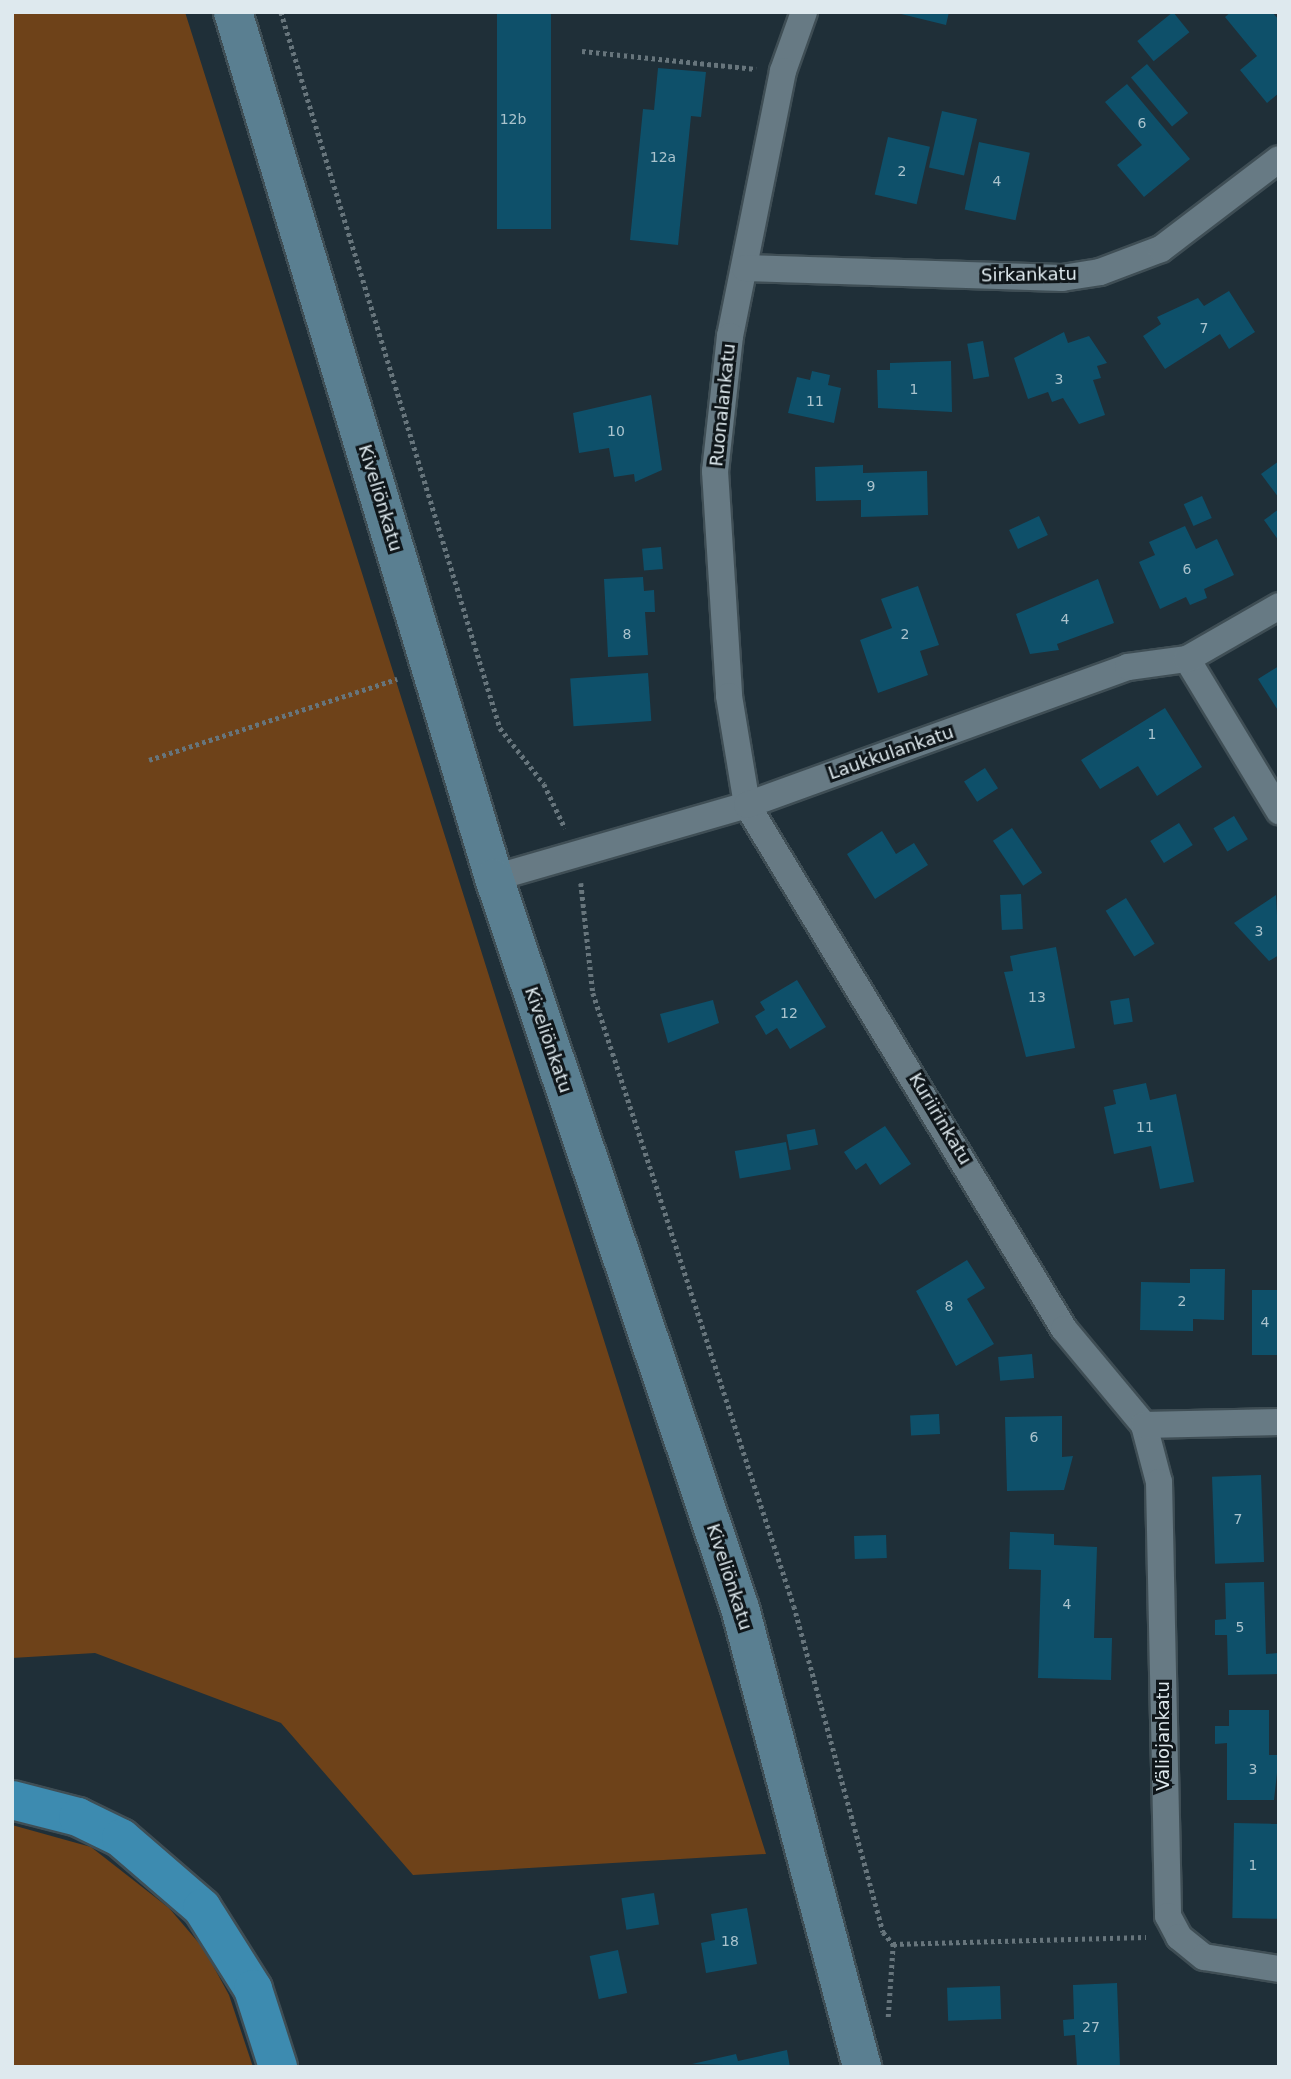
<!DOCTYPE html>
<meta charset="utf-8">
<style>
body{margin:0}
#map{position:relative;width:1291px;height:2079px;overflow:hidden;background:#1f2f38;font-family:"DejaVu Sans",sans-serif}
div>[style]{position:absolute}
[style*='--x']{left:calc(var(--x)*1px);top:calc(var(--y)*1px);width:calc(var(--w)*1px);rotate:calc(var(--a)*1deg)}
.green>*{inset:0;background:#6e4219}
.building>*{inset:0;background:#0e506a;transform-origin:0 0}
.path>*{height:4.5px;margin-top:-2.25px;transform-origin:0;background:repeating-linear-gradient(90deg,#67757c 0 3.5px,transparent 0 7px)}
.roads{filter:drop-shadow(2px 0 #3f4e55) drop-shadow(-2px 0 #3f4e55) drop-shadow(0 2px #3f4e55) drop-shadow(0 -2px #3f4e55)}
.street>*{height:26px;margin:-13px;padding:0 13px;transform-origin:13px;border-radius:13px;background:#677a84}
.secondary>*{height:38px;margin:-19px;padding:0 19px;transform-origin:19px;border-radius:19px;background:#5a7f91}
.highway>*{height:38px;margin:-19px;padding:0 19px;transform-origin:19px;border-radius:19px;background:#3d8bb0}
span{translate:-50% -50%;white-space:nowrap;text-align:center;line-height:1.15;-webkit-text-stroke:6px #0f161a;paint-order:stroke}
.number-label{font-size:14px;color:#aac3cd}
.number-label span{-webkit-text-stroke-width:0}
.street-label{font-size:18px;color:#dee9ee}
.frame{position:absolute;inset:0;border:14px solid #dee9ee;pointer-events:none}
</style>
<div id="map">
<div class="green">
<div style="clip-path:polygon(12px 12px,185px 12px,766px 1854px,413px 1875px,281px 1723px,95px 1653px,12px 1658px)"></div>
<div style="clip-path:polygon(12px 1825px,91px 1847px,169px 1908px,204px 1949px,229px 1995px,253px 2067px,12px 2067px)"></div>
</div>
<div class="building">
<div style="left:497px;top:12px;width:54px;height:217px"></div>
<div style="clip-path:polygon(893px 12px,949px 12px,946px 25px)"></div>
<div style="left:1173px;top:12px;width:26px;height:46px;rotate:51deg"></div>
<div style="clip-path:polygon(1231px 12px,1272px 12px,1279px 20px,1279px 93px,1267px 103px,1240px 70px,1257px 56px,1225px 17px)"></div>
<div style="left:1147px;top:64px;width:64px;height:21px;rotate:50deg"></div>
<div style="clip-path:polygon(658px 68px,706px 72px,701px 117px,691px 116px,678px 245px,630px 240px,643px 109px,654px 110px)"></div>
<div style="clip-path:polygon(1127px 84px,1190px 159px,1144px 197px,1117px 165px,1142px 145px,1105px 102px)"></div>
<div style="left:942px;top:111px;width:36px;height:58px;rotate:13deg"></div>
<div style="left:888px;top:137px;width:43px;height:59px;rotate:13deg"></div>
<div style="left:979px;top:142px;width:52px;height:69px;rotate:12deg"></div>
<div style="clip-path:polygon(1229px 291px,1255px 332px,1229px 349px,1220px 334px,1165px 369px,1143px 336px,1161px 324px,1157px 317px,1198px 298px,1204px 306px)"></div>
<div style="clip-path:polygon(1064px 332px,1068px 343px,1089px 336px,1107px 363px,1097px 366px,1101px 378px,1093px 380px,1105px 415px,1079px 424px,1063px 398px,1052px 402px,1048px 392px,1028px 399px,1014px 358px)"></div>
<div style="left:983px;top:341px;width:36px;height:16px;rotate:80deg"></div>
<div style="clip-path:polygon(951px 361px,952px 412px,878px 408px,877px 370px,890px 370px,890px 363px)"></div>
<div style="clip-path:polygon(812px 371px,830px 375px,828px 385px,841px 388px,834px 423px,788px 413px,797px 377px,810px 380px)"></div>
<div style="clip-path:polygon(651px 395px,662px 470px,635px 482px,634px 474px,614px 477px,609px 448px,579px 453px,573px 413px)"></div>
<div style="clip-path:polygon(1279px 461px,1279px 498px,1261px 474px)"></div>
<div style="clip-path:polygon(863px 465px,863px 473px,927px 471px,928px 515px,861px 517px,861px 500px,816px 501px,815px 467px)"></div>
<div style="left:1202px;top:496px;width:24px;height:20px;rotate:66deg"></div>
<div style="clip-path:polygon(1279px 509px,1279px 541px,1264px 520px)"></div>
<div style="left:1039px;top:516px;width:21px;height:33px;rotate:65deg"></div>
<div style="clip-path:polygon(1185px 526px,1196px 549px,1217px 539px,1234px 575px,1204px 589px,1207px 598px,1190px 605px,1186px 597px,1160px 609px,1139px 562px,1155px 555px,1149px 542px)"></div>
<div style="left:661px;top:547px;width:22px;height:19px;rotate:85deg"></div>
<div style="clip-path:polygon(643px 577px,644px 591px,654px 590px,655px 612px,645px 612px,648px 655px,608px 657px,604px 579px)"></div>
<div style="clip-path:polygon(1098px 579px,1114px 623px,1057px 644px,1059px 650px,1030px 654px,1016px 614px)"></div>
<div style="clip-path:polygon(918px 586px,939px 645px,920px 651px,928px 675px,878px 693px,860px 640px,892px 628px,881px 599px)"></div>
<div style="clip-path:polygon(1279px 666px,1279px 712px,1258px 679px)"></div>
<div style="left:648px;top:673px;width:48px;height:78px;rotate:86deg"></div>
<div style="clip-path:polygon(1165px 708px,1202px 767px,1157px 796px,1138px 766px,1100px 789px,1081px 760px)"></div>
<div style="left:985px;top:768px;width:24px;height:25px;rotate:57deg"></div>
<div style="left:1234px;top:816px;width:27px;height:24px;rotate:59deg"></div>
<div style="left:1179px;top:823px;width:26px;height:34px;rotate:58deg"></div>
<div style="left:1012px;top:828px;width:54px;height:23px;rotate:56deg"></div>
<div style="clip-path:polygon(882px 831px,896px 854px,914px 843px,928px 865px,875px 899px,847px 854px)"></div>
<div style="left:1021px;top:894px;width:35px;height:21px;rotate:87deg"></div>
<div style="clip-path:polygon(1276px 895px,1279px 955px,1269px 961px,1234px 923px)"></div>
<div style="left:1126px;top:898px;width:54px;height:24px;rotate:58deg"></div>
<div style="clip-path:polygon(1056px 947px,1075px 1048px,1026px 1057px,1004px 972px,1013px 971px,1010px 956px)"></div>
<div style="clip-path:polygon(797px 980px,826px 1027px,790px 1049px,777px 1028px,766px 1035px,755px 1016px,765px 1010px,760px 1002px)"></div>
<div style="left:1129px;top:998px;width:24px;height:19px;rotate:81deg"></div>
<div style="clip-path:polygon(713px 1000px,719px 1023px,668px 1043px,660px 1014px)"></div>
<div style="clip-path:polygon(1146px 1083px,1150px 1100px,1176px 1094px,1194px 1182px,1160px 1189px,1151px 1146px,1114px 1154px,1104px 1107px,1116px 1104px,1113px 1090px)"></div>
<div style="clip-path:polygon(885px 1126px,911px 1164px,880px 1185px,866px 1163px,856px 1170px,844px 1152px)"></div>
<div style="left:815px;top:1129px;width:16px;height:29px;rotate:79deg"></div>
<div style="left:786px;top:1142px;width:28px;height:52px;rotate:80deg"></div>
<div style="clip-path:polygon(967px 1260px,985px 1288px,967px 1299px,994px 1344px,956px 1366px,916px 1291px)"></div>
<div style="clip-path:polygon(1190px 1269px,1225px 1269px,1224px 1320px,1193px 1319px,1193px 1331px,1140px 1330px,1141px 1282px,1190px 1283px)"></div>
<div style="left:1252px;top:1290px;width:27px;height:65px"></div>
<div style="left:1032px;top:1354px;width:24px;height:34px;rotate:85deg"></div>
<div style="left:939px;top:1414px;width:20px;height:29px;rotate:87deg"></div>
<div style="clip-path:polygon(1062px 1416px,1062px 1457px,1073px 1456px,1064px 1490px,1007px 1491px,1005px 1417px)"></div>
<div style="left:1261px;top:1475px;width:87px;height:49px;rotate:88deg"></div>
<div style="clip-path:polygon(1010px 1532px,1054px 1534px,1054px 1545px,1097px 1547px,1094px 1638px,1112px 1638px,1111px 1680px,1038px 1678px,1041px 1570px,1009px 1569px)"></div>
<div style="left:886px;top:1535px;width:23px;height:32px;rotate:88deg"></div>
<div style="clip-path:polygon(1264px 1582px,1266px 1654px,1278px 1653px,1279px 1674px,1228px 1675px,1227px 1635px,1215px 1635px,1215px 1620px,1226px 1619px,1225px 1583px)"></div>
<div style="clip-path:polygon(1229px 1710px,1269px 1710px,1269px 1755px,1279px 1755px,1274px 1800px,1227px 1800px,1227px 1743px,1215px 1744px,1215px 1726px,1229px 1726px)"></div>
<div style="left:1234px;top:1823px;width:45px;height:95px;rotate:1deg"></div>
<div style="left:654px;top:1893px;width:32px;height:33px;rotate:81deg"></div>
<div style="clip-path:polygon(747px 1908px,757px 1964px,706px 1973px,701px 1943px,715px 1940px,711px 1914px)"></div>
<div style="left:618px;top:1950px;width:44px;height:29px;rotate:78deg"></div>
<div style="clip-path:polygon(1117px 1983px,1120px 2067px,1077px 2067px,1075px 2035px,1064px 2036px,1063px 2020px,1074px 2019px,1073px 1985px)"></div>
<div style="left:1000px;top:1986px;width:33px;height:53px;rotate:88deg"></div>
<div style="clip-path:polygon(787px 2050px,790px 2067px,692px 2064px,736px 2054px,738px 2061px)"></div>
</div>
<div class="path">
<div style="--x:281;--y:12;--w:749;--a:72.99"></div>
<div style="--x:500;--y:728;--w:71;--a:51.8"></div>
<div style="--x:544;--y:784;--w:49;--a:64.5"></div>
<div style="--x:582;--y:51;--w:175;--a:5.9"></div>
<div style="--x:149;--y:760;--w:261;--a:-18.1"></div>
<div style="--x:581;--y:883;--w:111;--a:83.8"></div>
<div style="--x:593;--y:993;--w:645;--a:71.85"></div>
<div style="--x:794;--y:1606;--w:338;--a:74.7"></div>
<div style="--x:883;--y:1932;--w:16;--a:50"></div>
<div style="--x:893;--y:1944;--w:253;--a:-1.6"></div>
<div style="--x:888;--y:2017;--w:73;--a:-86.1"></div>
</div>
<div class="roads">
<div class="street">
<div style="--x:804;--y:12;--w:63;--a:109.6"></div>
<div style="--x:783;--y:71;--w:270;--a:101.3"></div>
<div style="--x:730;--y:336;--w:136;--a:96.3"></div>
<div style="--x:715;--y:471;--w:225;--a:86.4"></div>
<div style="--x:729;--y:696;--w:110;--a:80.6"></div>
<div style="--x:747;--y:805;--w:612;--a:58.83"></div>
<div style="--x:1064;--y:1329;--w:125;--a:50.2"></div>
<div style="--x:1144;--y:1425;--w:59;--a:75.3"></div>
<div style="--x:1159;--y:1482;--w:434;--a:88.8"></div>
<div style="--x:1168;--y:1916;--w:24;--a:62"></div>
<div style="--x:1179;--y:1937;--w:32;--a:39"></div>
<div style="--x:1204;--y:1957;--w:76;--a:9.1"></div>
<div style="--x:745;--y:268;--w:317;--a:1.8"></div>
<div style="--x:1062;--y:278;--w:38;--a:-9"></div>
<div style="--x:1100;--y:272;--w:65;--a:-20.7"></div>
<div style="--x:1161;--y:249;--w:148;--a:-37.3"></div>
<div style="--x:1187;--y:659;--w:178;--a:58.8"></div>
<div style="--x:494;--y:878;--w:263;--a:-16.1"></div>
<div style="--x:747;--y:805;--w:405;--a:-19.9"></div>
<div style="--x:1128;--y:667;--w:60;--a:-7.7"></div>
<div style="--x:1187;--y:659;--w:106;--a:-29.9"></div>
<div style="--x:1144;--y:1425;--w:135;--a:-1.3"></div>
</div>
<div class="secondary">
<div style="--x:233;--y:12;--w:904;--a:73.23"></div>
<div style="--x:494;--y:878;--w:770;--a:71.38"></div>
<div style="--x:740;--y:1608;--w:475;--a:75.1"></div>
</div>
<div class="highway">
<div style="--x:12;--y:1800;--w:68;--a:14.4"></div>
<div style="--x:78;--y:1817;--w:48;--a:26"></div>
<div style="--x:121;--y:1838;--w:107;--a:40.8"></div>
<div style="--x:202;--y:1908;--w:96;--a:57.8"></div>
<div style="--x:253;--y:1989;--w:82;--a:72.2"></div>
</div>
</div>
<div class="number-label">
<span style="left:513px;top:119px">12b</span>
<span style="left:1142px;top:123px">6</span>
<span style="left:663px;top:157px">12a</span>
<span style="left:902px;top:171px">2</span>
<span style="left:997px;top:181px">4</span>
<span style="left:1204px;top:328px">7</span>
<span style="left:1059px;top:379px">3</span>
<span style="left:914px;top:389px">1</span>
<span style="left:815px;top:401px">11</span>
<span style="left:616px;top:431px">10</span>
<span style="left:871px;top:486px">9</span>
<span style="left:1187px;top:569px">6</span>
<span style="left:1065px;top:619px">4</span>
<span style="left:627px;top:634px">8</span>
<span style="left:905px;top:634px">2</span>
<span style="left:1152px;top:734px">1</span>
<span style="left:1259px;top:931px">3</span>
<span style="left:1037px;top:997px">13</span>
<span style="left:789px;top:1013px">12</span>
<span style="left:1145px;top:1127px">11</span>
<span style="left:1182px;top:1301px">2</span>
<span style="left:949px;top:1306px">8</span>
<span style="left:1265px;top:1322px">4</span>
<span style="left:1034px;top:1437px">6</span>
<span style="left:1238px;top:1519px">7</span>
<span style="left:1067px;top:1604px">4</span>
<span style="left:1240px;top:1627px">5</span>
<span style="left:1253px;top:1769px">3</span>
<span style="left:1253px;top:1865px">1</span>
<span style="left:730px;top:1941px">18</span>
<span style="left:1091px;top:2027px">27</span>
</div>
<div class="street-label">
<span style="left:1029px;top:275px;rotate:-1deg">Sirkankatu</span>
<span style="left:723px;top:405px;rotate:-84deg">Ruonalankatu</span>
<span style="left:380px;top:498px;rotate:73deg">Kiveliönkatu</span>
<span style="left:891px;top:753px;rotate:-19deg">Laukkulankatu</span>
<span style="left:548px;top:1040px;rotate:71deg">Kiveliönkatu</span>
<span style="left:940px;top:1119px;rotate:59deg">Kuriirinkatu</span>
<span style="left:729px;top:1577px;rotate:72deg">Kiveliönkatu</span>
<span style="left:1163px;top:1736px;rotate:-90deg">Väliojankatu</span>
</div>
<div class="frame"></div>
</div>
